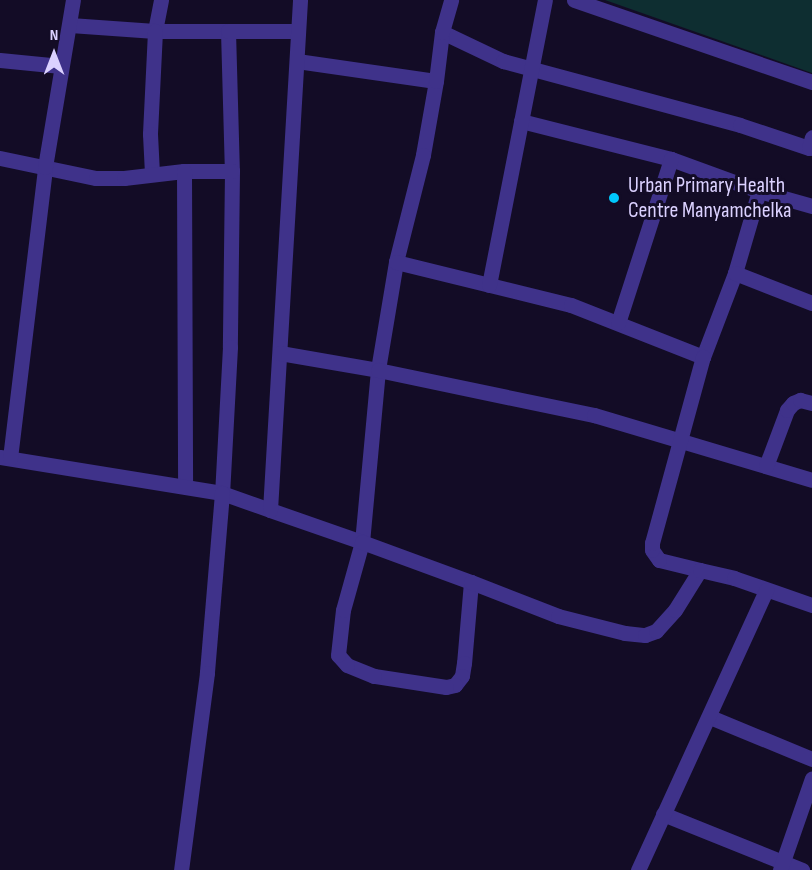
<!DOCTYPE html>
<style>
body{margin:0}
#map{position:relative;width:812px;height:870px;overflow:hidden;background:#130c26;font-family:"Sofia Sans Condensed",sans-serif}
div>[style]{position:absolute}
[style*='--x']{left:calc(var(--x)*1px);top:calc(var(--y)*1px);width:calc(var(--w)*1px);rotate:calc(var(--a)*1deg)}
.green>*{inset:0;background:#0e2e31}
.street>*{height:15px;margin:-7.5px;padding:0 7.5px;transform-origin:7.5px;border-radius:7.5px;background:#3f328a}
.dots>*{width:16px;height:16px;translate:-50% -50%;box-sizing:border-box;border:3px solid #130c26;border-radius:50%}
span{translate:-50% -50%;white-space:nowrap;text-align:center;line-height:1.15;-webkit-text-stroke:6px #130c26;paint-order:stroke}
.poi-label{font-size:22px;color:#dbd1ff}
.left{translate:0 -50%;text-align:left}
.north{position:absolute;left:24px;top:24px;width:60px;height:60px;-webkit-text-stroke:4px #130c26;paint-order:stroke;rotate:0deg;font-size:16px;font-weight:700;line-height:24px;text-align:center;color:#dbd1ff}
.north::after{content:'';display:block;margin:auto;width:21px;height:27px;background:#dbd1ff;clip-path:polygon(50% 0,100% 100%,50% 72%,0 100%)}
</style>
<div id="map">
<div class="green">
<div style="clip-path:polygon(605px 0,812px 0,812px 73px)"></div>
</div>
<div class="street">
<div style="--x:161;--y:0;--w:32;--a:101"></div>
<div style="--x:155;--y:31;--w:73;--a:0"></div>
<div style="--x:228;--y:31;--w:140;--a:88.4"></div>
<div style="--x:232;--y:171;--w:176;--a:90.7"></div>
<div style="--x:230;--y:347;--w:146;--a:93.1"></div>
<div style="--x:222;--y:493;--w:51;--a:19.5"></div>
<div style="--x:574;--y:0;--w:252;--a:19"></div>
<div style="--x:70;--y:25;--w:85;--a:4"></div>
<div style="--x:155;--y:31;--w:103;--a:92.8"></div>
<div style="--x:150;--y:134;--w:40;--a:87.1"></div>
<div style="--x:228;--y:31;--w:70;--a:0"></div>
<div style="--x:442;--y:32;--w:68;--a:25.4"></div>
<div style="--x:503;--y:61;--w:245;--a:15.1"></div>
<div style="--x:740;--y:125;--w:73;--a:18.4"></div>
<div style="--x:809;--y:148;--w:11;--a:-75"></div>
<div style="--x:0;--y:60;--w:61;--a:5.6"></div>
<div style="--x:297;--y:61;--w:140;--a:8.2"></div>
<div style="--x:436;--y:81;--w:75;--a:100"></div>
<div style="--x:423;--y:155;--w:110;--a:104.2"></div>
<div style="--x:396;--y:262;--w:109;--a:99.5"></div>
<div style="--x:378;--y:370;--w:173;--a:95.3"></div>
<div style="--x:362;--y:542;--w:97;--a:-160.8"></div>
<div style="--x:270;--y:510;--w:511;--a:-86.63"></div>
<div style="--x:436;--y:81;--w:49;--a:-83"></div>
<div style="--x:442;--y:32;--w:33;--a:-74"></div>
<div style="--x:521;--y:121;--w:155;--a:14.2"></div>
<div style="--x:0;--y:158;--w:98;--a:11.8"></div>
<div style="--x:96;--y:178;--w:28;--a:0"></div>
<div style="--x:124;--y:178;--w:60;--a:-6.7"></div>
<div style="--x:184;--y:171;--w:48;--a:0"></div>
<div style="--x:184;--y:171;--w:315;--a:89.8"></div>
<div style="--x:759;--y:191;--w:55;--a:15.8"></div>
<div style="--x:396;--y:262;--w:180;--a:13.8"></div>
<div style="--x:571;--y:305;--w:142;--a:21.5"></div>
<div style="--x:703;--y:357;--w:90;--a:-69.1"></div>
<div style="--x:735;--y:273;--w:85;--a:-73.7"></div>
<div style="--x:759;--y:191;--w:94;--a:-160"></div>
<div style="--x:671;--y:159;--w:172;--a:107.9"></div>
<div style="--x:735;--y:273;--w:83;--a:21.3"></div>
<div style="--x:489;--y:285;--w:290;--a:-78.9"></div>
<div style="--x:280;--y:353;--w:99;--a:9.8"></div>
<div style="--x:378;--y:370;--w:221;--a:11.8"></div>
<div style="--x:594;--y:415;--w:227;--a:16.6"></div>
<div style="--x:0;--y:457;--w:225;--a:9.2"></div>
<div style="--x:222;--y:493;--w:181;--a:94.8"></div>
<div style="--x:207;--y:673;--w:199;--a:97.5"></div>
<div style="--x:10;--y:458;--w:293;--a:-83.1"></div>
<div style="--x:45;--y:167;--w:169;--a:-80.5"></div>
<div style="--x:766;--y:466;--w:60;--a:-69.4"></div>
<div style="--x:787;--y:410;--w:9;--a:-49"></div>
<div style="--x:793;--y:403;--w:8;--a:-23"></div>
<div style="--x:800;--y:400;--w:12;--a:14"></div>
<div style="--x:700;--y:570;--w:42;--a:-166.3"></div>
<div style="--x:659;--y:560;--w:12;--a:-125"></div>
<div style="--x:652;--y:550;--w:7;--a:-90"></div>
<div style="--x:652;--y:543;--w:193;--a:-74.7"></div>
<div style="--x:471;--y:582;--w:81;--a:94.9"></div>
<div style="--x:464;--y:663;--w:13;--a:99"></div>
<div style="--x:462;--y:676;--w:11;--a:128"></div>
<div style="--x:455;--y:685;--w:9;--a:167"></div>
<div style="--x:446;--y:687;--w:73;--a:-171.3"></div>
<div style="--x:374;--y:676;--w:29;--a:-158"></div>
<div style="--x:347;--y:665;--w:13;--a:-132"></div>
<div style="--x:338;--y:655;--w:45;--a:-83.7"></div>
<div style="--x:343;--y:610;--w:71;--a:-74.4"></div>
<div style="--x:362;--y:542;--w:116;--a:20.2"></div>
<div style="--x:471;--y:582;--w:93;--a:21.3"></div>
<div style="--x:558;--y:616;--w:69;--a:14.2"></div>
<div style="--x:625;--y:633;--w:20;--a:6"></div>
<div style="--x:645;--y:635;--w:12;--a:-20"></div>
<div style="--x:656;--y:631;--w:28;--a:-48"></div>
<div style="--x:675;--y:610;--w:47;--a:-58"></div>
<div style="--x:700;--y:570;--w:35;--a:13"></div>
<div style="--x:734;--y:578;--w:83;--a:19.1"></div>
<div style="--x:710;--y:717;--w:110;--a:22.4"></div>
<div style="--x:663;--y:814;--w:150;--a:21.9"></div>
<div style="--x:638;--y:870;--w:308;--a:-65.4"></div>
<div style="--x:780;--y:870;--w:97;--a:-70.8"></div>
</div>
<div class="dots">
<div style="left:614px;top:198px;background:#00c8fc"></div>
</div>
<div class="poi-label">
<span class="left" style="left:628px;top:198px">Urban Primary Health<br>Centre Manyamchelka</span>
</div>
<div class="north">N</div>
</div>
